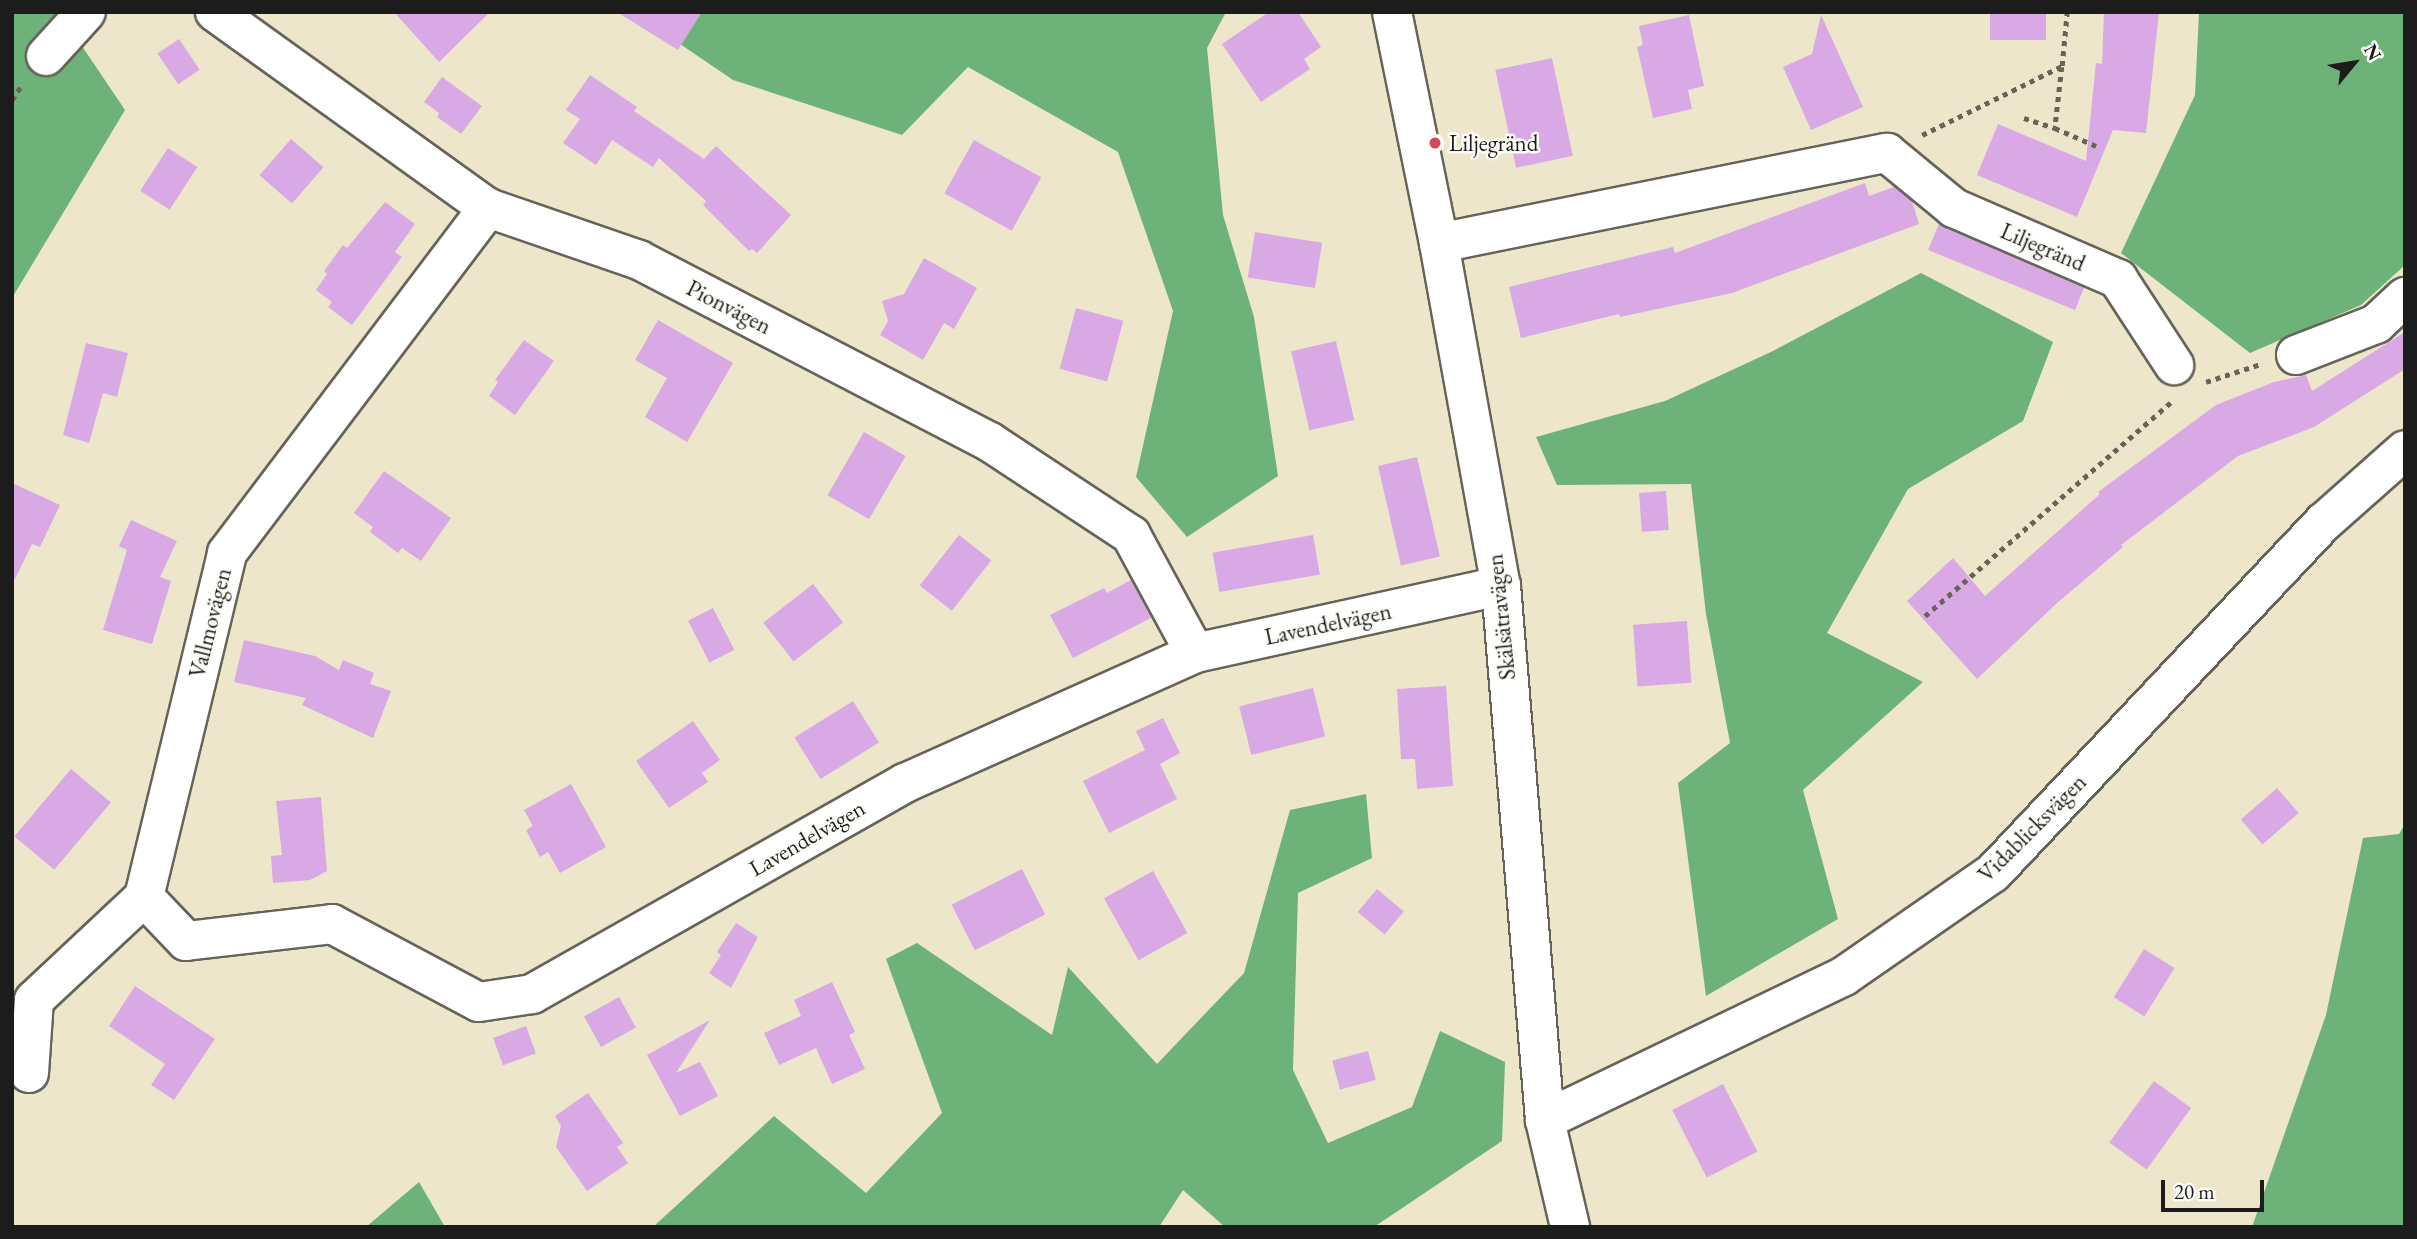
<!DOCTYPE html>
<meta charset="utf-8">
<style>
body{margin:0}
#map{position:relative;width:2417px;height:1239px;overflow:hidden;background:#eee6ca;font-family:"EB Garamond",serif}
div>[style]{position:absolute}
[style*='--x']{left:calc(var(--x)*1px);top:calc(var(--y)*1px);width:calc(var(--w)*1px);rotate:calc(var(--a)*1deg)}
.forest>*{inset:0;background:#6db278}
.building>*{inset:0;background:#d8a9e5;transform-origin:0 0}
.path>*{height:4.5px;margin-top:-2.25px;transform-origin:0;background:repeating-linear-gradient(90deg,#666359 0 5px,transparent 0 10px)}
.roads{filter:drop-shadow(2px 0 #666359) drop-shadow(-2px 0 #666359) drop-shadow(0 2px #666359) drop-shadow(0 -2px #666359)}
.minor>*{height:38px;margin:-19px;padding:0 19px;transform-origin:19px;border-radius:19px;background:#fff}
.dots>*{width:19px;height:19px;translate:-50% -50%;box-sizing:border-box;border:4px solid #fdfcf7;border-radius:50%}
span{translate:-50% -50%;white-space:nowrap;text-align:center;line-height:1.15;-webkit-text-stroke:5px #fdfcf7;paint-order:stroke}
.poi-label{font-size:23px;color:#1c1c1c}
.left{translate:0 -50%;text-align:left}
.street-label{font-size:23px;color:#1c1c1c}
.frame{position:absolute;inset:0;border:14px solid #1c1c1c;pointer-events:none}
.north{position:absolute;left:2319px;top:28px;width:70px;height:70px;-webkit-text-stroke:5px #fdfcf7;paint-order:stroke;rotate:60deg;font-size:19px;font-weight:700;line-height:28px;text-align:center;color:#1c1c1c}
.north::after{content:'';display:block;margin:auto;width:24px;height:32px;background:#1c1c1c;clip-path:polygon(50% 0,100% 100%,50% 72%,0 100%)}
.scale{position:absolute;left:2161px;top:1180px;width:103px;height:32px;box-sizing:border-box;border:4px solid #1c1c1c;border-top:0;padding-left:9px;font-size:21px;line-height:24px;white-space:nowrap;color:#1c1c1c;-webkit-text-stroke:5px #fdfcf7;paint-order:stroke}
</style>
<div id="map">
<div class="forest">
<div style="clip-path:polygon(12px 12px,59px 12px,125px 110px,12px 298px)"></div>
<div style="clip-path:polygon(633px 12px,1226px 12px,1207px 48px,1223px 215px,1254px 317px,1278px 476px,1187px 537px,1136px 477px,1173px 311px,1118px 152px,968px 67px,902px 135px,733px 80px)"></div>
<div style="clip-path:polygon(2199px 12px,2405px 12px,2405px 265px,2361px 305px,2250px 353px,2121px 253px,2195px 95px)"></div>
<div style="clip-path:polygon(1921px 273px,2053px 342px,2023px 421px,1908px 489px,1827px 633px,1923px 682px,1803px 790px,1838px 919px,1706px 996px,1678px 783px,1730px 743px,1706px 614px,1691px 484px,1557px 485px,1536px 437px,1665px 401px,1773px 351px)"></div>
<div style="clip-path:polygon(1366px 794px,1372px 858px,1298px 893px,1293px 1070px,1328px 1143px,1412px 1107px,1440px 1031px,1505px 1062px,1502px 1141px,1374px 1227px,1225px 1227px,1183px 1190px,1159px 1227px,653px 1227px,774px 1116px,866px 1193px,942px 1113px,886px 959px,917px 943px,1052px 1035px,1068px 967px,1157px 1064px,1244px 973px,1290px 810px)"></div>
<div style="clip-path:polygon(2405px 824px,2405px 1227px,2252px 1227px,2326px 1015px,2363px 838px,2399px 834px)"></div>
<div style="clip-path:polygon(419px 1182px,445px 1227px,366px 1227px)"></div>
</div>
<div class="building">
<div style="clip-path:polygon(394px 12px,490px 12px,439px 62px)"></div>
<div style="clip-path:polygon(617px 12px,702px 12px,678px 50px)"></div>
<div style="clip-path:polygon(1269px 12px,1298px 12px,1321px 47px,1304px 59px,1310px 69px,1261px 102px,1222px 44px)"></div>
<div style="left:1990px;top:12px;width:56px;height:28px"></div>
<div style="clip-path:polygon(2104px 12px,2159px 12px,2146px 133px,2113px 130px,2077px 217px,1977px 175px,1998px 124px,2086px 161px,2096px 63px,2102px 64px)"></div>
<div style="clip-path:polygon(1689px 15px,1704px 86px,1688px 90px,1692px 109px,1653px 118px,1637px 47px,1643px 45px,1639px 26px)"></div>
<div style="clip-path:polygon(1821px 15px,1863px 107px,1811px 130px,1783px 67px,1812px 54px)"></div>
<div style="left:179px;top:39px;width:37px;height:26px;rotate:56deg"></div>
<div style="left:1552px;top:58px;width:100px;height:58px;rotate:78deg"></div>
<div style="clip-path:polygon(590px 75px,637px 107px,634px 111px,704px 159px,716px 146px,791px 215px,757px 253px,752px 249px,749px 251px,703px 205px,706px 201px,659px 158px,653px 167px,612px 140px,596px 165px,563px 143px,580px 119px,566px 110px)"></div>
<div style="clip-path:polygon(442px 77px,482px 106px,461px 134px,437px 117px,439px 113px,424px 102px)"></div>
<div style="left:291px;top:139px;width:43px;height:48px;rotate:41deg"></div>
<div style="left:974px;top:140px;width:77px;height:61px;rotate:29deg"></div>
<div style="left:168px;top:148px;width:35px;height:51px;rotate:33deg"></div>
<div style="clip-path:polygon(1865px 183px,1869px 196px,1894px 187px,1912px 201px,1919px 224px,1732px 293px,1620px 317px,1619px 314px,1521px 338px,1509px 287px,1673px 247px,1675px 253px)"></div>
<div style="clip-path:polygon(385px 202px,415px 224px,395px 252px,402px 257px,352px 325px,328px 307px,332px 302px,316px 290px,327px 274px,324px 271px,343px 245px,347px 248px)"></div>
<div style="clip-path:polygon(1939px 224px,2084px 288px,2075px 310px,1928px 250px)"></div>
<div style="left:1255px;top:232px;width:68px;height:46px;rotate:9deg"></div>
<div style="clip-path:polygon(924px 258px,977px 288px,954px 329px,944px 323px,923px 360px,880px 335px,888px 321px,882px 301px,904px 294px)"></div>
<div style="left:1076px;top:308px;width:49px;height:63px;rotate:15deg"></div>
<div style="clip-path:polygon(658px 320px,733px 363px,687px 442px,645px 417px,667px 378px,635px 360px)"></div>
<div style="clip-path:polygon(2405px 332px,2405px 369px,2314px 427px,2238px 456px,2121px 545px,2123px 547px,2056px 604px,1977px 679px,1907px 601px,1953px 558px,1985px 596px,2100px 494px,2098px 492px,2216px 405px,2274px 382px,2306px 375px,2312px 391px)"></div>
<div style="clip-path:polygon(524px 340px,554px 361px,515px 415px,489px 396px,498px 382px,495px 380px)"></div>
<div style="left:1336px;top:341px;width:81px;height:46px;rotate:77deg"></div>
<div style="clip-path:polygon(86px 343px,128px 353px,117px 397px,103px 393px,89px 443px,63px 435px)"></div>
<div style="left:864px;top:432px;width:48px;height:73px;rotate:30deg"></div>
<div style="left:1417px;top:457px;width:102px;height:40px;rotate:77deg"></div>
<div style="clip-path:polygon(384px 471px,451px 518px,421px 561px,402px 548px,398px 553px,370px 532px,373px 527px,354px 513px)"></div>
<div style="clip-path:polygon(12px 483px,60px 505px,40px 547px,32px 544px,12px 585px)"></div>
<div style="left:1666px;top:491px;width:39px;height:27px;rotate:86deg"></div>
<div style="clip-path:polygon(131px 520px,177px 541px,160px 577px,171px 581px,152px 644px,103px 630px,127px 550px,119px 546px)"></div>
<div style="left:959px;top:535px;width:41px;height:64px;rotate:38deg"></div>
<div style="left:1313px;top:535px;width:40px;height:102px;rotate:80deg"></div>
<div style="clip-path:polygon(1131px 580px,1151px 618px,1073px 658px,1050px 615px,1104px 588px,1107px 593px)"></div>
<div style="left:813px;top:584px;width:49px;height:63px;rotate:52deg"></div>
<div style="left:713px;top:608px;width:47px;height:28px;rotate:63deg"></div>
<div style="left:1687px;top:621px;width:62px;height:54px;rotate:86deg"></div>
<div style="clip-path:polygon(244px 640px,315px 656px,339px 670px,343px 660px,374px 673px,370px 684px,391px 691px,373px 738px,302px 705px,306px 698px,234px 682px)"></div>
<div style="clip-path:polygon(1446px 686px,1453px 786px,1417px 789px,1415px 759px,1401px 759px,1397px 689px)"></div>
<div style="left:1313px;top:688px;width:50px;height:76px;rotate:76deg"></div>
<div style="left:853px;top:701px;width:49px;height:69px;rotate:58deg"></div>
<div style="clip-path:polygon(1163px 718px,1180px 753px,1160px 764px,1177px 799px,1109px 833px,1083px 781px,1145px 750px,1136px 731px)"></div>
<div style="clip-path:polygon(693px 721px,720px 760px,702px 773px,708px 782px,669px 808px,636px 761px)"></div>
<div style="left:71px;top:769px;width:52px;height:88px;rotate:40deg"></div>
<div style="clip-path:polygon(571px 784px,606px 847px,560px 873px,548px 852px,540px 857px,526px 830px,533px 826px,524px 810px)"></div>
<div style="left:2277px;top:788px;width:33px;height:48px;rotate:49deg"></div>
<div style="clip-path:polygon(321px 797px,327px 871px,310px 880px,273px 883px,271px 856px,282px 855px,276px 801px)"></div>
<div style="left:1022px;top:869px;width:51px;height:79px;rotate:63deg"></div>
<div style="left:1153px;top:871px;width:71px;height:56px;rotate:61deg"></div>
<div style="left:1377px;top:889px;width:35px;height:30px;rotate:40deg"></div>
<div style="clip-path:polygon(736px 923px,758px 937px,731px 988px,709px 973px,721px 955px,717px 952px)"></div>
<div style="left:2144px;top:949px;width:36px;height:57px;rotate:32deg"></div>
<div style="clip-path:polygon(832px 982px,855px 1032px,849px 1035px,865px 1069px,832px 1084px,816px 1048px,779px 1065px,764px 1033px,801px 1016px,794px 1000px)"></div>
<div style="clip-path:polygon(135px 986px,215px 1039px,174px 1100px,151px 1085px,165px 1064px,109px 1026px)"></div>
<div style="left:619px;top:997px;width:35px;height:40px;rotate:61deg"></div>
<div style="clip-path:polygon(710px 1020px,676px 1073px,700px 1062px,718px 1096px,680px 1116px,647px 1055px)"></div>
<div style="left:526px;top:1026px;width:29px;height:35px;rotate:70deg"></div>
<div style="left:1368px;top:1051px;width:30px;height:37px;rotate:75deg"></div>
<div style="left:2154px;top:1081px;width:46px;height:76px;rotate:36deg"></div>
<div style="left:1723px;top:1084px;width:76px;height:57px;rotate:63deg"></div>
<div style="clip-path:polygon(588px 1093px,623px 1143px,617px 1147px,628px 1163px,587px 1191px,556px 1147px,561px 1126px,555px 1116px)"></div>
</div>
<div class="path">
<div style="--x:2062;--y:67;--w:61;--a:96.5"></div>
<div style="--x:2055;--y:128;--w:45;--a:23.7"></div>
<div style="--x:12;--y:100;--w:20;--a:-57"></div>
<div style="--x:2024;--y:118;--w:33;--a:18"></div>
<div style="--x:1922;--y:135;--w:156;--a:-26.2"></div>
<div style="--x:2062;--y:66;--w:54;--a:-84.7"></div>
<div style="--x:2206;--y:382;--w:58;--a:-18.1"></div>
<div style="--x:1925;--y:616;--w:327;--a:-41"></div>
</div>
<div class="roads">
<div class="minor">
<div style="--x:215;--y:12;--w:336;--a:35.7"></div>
<div style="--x:488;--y:208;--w:160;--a:19"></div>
<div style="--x:639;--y:260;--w:395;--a:27.4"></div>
<div style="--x:990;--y:442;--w:169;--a:33.4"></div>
<div style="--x:1131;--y:535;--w:134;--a:61.5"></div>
<div style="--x:1392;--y:12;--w:236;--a:78.5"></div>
<div style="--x:1439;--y:243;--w:349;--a:79.8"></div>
<div style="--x:1501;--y:586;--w:536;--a:85.29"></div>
<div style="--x:1545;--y:1120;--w:110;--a:76.8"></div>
<div style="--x:46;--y:56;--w:59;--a:-47.7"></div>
<div style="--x:1439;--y:243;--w:457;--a:-11.4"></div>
<div style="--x:1887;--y:153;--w:87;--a:39.4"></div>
<div style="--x:1954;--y:208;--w:179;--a:23.4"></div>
<div style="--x:2118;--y:279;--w:103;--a:56.9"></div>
<div style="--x:2296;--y:355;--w:86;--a:-21.2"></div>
<div style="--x:2376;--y:324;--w:40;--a:-43"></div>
<div style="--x:144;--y:897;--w:61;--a:46.3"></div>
<div style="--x:186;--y:941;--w:147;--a:-6.6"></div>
<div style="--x:332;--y:924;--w:166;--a:28"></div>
<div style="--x:479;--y:1002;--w:54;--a:-8.6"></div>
<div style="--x:532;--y:994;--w:429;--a:-29.5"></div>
<div style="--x:905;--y:783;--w:318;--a:-24.1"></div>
<div style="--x:1195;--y:653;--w:313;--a:-12.4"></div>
<div style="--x:29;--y:1073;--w:73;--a:-86.1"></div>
<div style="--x:34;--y:1000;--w:151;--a:-43.1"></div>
<div style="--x:144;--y:897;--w:354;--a:-76.4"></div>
<div style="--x:227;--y:553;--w:433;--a:-52.9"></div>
<div style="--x:1545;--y:1120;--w:332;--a:-25.7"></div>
<div style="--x:1844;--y:976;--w:181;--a:-34.7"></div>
<div style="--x:1993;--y:873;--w:482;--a:-46.7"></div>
<div style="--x:2324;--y:522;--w:108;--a:-41.6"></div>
</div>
</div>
<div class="dots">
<div style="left:1435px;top:143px;background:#d1495b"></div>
</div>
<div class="poi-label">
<span class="left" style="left:1449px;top:143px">Liljegränd</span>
</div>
<div class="street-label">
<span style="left:2043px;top:247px;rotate:23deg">Liljegränd</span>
<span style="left:729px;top:307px;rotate:27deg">Pionvägen</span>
<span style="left:1501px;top:617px;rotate:-96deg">Skälsätravägen</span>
<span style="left:210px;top:623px;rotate:-76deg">Vallmovägen</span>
<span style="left:1328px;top:624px;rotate:-12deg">Lavendelvägen</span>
<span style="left:2032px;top:828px;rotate:-45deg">Vidablicksvägen</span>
<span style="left:807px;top:838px;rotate:-30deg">Lavendelvägen</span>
</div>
<div class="frame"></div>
<div class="north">N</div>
<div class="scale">20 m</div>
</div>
